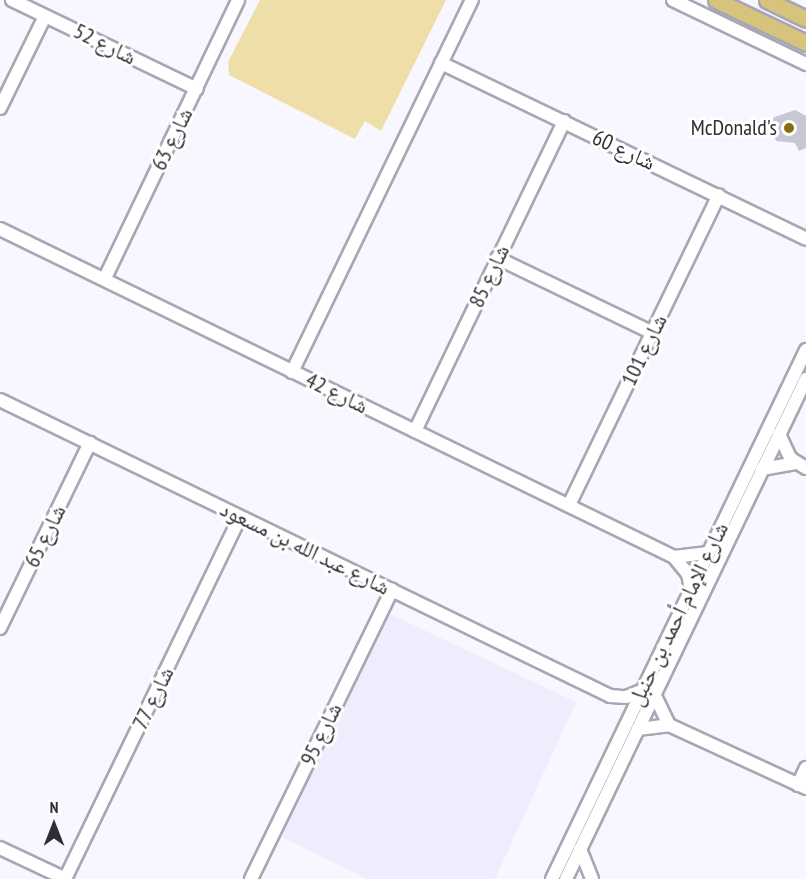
<!DOCTYPE html>
<meta charset="utf-8">
<style>
body{margin:0}
#map{position:relative;width:806px;height:879px;overflow:hidden;background:#f8f6ff;font-family:"PT Sans Narrow","Noto Naskh Arabic",sans-serif}
div>[style]{position:absolute}
[style*='--x']{left:calc(var(--x)*1px);top:calc(var(--y)*1px);width:calc(var(--w)*1px);rotate:calc(var(--a)*1deg)}
.built>*{inset:0;background:#f0ecfe}
.green>*{inset:0;background:#eedea8}
.building>*{inset:0;background:#c9c6d5}
.roads{filter:drop-shadow(2px 0 #a9a6b4) drop-shadow(-2px 0 #a9a6b4) drop-shadow(0 2px #a9a6b4) drop-shadow(0 -2px #a9a6b4)}
.minor>*{height:12px;margin:-6px;padding:0 6px;transform-origin:6px;border-radius:6px;background:#fff}
.major>*{height:15px;margin:-7.5px;padding:0 7.5px;transform-origin:7.5px;border-radius:7.5px;background:#d7c47c}
.dots>*{width:16px;height:16px;translate:-50% -50%;box-sizing:border-box;border:3px solid #fff;border-radius:50%}
span{translate:-50% -50%;white-space:nowrap;text-align:center;line-height:1.15;-webkit-text-stroke:6px #fff;paint-order:stroke}
.street-label{font-size:22px;color:#2f2e34}
.poi-label{font-size:22px;color:#2f2e34}
.right{translate:-100% -50%;text-align:right}
.north{position:absolute;left:24px;top:795px;width:60px;height:60px;-webkit-text-stroke:4px #fff;paint-order:stroke;rotate:0deg;font-size:16px;font-weight:700;line-height:24px;text-align:center;color:#2f2e34}
.north::after{content:'';display:block;margin:auto;width:21px;height:27px;background:#2f2e34;clip-path:polygon(50% 0,100% 100%,50% 72%,0 100%)}
</style>
<div id="map">
<div class="built">
<div style="clip-path:polygon(388px 613px,576px 702px,495px 879px,367px 879px,282px 837px)"></div>
</div>
<div class="green">
<div style="clip-path:polygon(260px 0,446px 0,381px 131px,365px 121px,355px 139px,229px 75px,228px 62px)"></div>
</div>
<div class="building">
<div style="clip-path:polygon(795px 110px,806px 116px,806px 148px,799px 151px,795px 143px,776px 141px,769px 119px)"></div>
</div>
<div class="roads">
<div class="minor">
<div style="--x:12;--y:0;--w:205;--a:25.7"></div>
<div style="--x:673;--y:0;--w:148;--a:25.7"></div>
<div style="--x:441;--y:63;--w:405;--a:25.7"></div>
<div style="--x:0;--y:108;--w:102;--a:-63.9"></div>
<div style="--x:0;--y:229;--w:750;--a:25.95"></div>
<div style="--x:674;--y:557;--w:34;--a:-7"></div>
<div style="--x:497;--y:258;--w:173;--a:25.7"></div>
<div style="--x:105;--y:278;--w:308;--a:-64.4"></div>
<div style="--x:292;--y:372;--w:413;--a:-64.2"></div>
<div style="--x:0;--y:400;--w:678;--a:25.88"></div>
<div style="--x:610;--y:696;--w:16;--a:4"></div>
<div style="--x:626;--y:697;--w:16;--a:-22"></div>
<div style="--x:415;--y:431;--w:344;--a:-64.3"></div>
<div style="--x:779;--y:434;--w:26;--a:65"></div>
<div style="--x:790;--y:458;--w:19;--a:32"></div>
<div style="--x:762;--y:469;--w:34;--a:-10"></div>
<div style="--x:569;--y:505;--w:344;--a:-64.2"></div>
<div style="--x:674;--y:557;--w:22;--a:51"></div>
<div style="--x:688;--y:574;--w:15;--a:79"></div>
<div style="--x:0;--y:628;--w:206;--a:-64.1"></div>
<div style="--x:654;--y:694;--w:34;--a:64"></div>
<div style="--x:638;--y:729;--w:31;--a:-7"></div>
<div style="--x:669;--y:725;--w:151;--a:24.7"></div>
<div style="--x:798;--y:785;--w:19;--a:-65"></div>
<div style="--x:0;--y:848;--w:73;--a:25.2"></div>
<div style="--x:580;--y:849;--w:32;--a:68"></div>
<div style="--x:65;--y:879;--w:402;--a:-64.2"></div>
<div style="--x:251;--y:879;--w:322;--a:-64"></div>
<div style="--x:552;--y:879;--w:587;--a:-64.35"></div>
<div style="--x:566;--y:879;--w:555;--a:-64.36"></div>
</div>
<div class="major">
<div style="--x:716;--y:0;--w:100;--a:25.5"></div>
<div style="--x:767;--y:0;--w:43;--a:26"></div>
</div>
</div>
<div class="dots">
<div style="left:789px;top:128px;background:#866e0d"></div>
</div>
<div class="street-label">
<span style="left:105px;top:44px;rotate:26deg">شارع 52</span>
<span style="left:172px;top:139px;rotate:-64deg">شارع 63</span>
<span style="left:624px;top:150px;rotate:25deg">شارع 60</span>
<span style="left:489px;top:276px;rotate:-65deg">شارع 85</span>
<span style="left:644px;top:350px;rotate:-64deg">شارع 101</span>
<span style="left:337px;top:393px;rotate:26deg">شارع 42</span>
<span style="left:45px;top:536px;rotate:-64deg">شارع 65</span>
<span style="left:305px;top:548px;rotate:26deg">شارع عبد الله بن مسعود</span>
<span style="left:678px;top:614px;rotate:-64deg">شارع الإمام أحمد بن حنبل</span>
<span style="left:153px;top:698px;rotate:-64deg">شارع 77</span>
<span style="left:321px;top:734px;rotate:-64deg">شارع 95</span>
</div>
<div class="poi-label">
<span class="right" style="left:777px;top:128px">McDonald's</span>
</div>
<div class="north">N</div>
</div>
